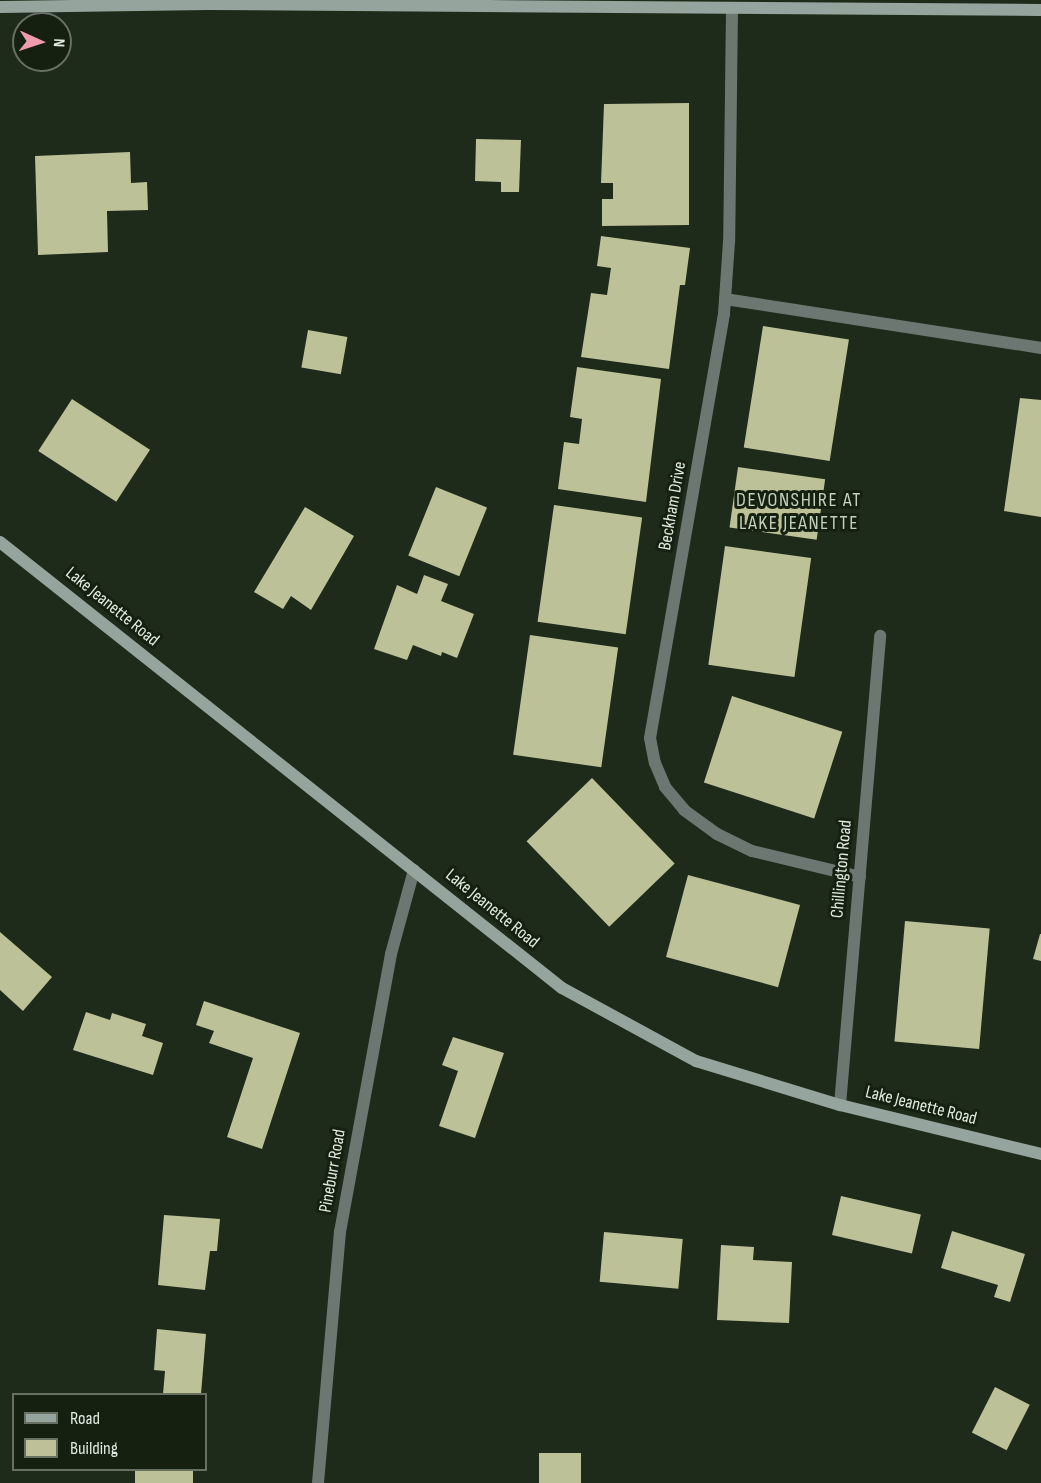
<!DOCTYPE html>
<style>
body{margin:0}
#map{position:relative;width:1041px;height:1483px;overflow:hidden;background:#1e2a1a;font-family:"Sofia Sans Condensed",sans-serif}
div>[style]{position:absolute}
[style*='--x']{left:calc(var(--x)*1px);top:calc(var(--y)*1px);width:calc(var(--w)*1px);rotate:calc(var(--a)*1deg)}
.building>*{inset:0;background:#bdc198;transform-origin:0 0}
.street>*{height:12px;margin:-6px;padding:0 6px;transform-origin:6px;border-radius:6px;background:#6d7772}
.secondary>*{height:12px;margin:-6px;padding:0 6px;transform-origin:6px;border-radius:6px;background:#95a59d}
span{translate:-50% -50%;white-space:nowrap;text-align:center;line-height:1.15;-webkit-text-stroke:6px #152011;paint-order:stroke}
.street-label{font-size:18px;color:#e2e9df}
.neighbourhood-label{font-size:20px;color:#c2d1bd;letter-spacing:1.5px}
.legend{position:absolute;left:12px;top:1393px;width:195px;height:78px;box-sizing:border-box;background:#152011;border:2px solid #677063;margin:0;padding:8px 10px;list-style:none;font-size:18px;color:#e2e9df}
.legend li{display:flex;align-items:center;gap:12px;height:30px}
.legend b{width:30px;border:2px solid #677063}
.north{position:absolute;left:12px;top:12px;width:60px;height:60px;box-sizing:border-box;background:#152011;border:2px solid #677063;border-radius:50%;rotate:93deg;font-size:16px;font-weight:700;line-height:24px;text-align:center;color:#e2e9df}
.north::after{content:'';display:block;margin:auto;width:21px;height:27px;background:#f29aad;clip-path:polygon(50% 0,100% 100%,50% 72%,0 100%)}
</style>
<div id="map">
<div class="building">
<div style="clip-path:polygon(689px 103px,689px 225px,602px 226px,602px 199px,613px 199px,613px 183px,601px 183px,604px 104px)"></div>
<div style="clip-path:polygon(476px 139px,521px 140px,519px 192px,501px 192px,501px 182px,475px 181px)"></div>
<div style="clip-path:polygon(130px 152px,131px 183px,147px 182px,148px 210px,107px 211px,108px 252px,38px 255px,35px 156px)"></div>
<div style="clip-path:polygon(601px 236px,690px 248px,685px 285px,680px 285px,669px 369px,581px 357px,591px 293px,607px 295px,611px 268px,597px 266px)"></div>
<div style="left:763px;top:326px;width:87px;height:123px;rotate:9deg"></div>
<div style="left:308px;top:330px;width:40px;height:38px;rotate:10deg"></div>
<div style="clip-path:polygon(577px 367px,661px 379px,646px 502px,558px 489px,564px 442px,579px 444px,582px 419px,570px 417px)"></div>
<div style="clip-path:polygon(1020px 398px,1041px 400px,1041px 517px,1004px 511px)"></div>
<div style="left:72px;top:399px;width:93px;height:62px;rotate:33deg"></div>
<div style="left:738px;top:467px;width:88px;height:61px;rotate:8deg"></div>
<div style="left:436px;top:487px;width:55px;height:74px;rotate:22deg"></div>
<div style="left:554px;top:505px;width:89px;height:118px;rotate:8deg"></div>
<div style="clip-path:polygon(305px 507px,354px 536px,311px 610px,291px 596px,283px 609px,254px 592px)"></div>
<div style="left:725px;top:546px;width:87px;height:120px;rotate:8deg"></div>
<div style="clip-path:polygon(424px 575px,448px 584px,441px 601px,474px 614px,457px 658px,442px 652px,441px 656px,413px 645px,407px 660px,374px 649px,397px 585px,417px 594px)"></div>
<div style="left:530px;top:635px;width:89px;height:121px;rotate:8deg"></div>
<div style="left:732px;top:696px;width:116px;height:91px;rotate:18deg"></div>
<div style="left:592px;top:778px;width:119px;height:91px;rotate:46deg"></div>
<div style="left:688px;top:875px;width:116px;height:85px;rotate:15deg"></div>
<div style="left:905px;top:921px;width:85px;height:121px;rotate:5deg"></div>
<div style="clip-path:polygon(0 932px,52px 977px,23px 1011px,0 990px)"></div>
<div style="clip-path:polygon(1040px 934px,1041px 934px,1041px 961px,1033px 959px)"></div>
<div style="clip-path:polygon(204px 1001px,300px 1033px,262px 1149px,227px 1137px,253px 1058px,209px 1043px,214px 1031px,196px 1025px)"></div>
<div style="clip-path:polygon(86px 1012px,110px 1020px,112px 1013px,146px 1024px,142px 1036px,163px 1043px,153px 1075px,73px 1050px)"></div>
<div style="clip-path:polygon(453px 1037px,504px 1053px,475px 1138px,439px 1126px,458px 1071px,442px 1065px)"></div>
<div style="left:841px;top:1196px;width:82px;height:40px;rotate:13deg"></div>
<div style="clip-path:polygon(164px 1215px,220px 1219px,217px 1251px,210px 1251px,205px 1290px,158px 1285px)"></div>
<div style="clip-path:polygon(952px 1231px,1025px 1254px,1010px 1302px,994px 1297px,998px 1285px,941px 1268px)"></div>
<div style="left:604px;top:1232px;width:79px;height:50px;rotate:5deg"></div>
<div style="clip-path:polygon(721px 1245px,754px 1247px,753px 1260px,792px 1262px,789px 1323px,717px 1320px)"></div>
<div style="clip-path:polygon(157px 1329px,206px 1334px,201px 1394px,163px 1394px,165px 1371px,154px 1370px)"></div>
<div style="left:995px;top:1387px;width:39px;height:51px;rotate:27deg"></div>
<div style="left:539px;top:1453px;width:42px;height:30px"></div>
<div style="left:135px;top:1470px;width:58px;height:13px"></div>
</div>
<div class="street">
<div style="--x:732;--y:9;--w:233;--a:90.7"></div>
<div style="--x:729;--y:242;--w:72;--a:94"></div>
<div style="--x:724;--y:314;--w:430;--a:99.9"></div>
<div style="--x:650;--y:738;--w:25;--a:79"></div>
<div style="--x:655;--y:763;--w:26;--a:67"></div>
<div style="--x:665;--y:787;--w:30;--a:50"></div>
<div style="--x:684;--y:810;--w:41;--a:36"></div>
<div style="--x:717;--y:834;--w:39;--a:26"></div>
<div style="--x:752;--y:851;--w:111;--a:13.5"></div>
<div style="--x:725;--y:299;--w:320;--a:8.8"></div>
<div style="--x:840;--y:1105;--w:471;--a:-85.1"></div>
<div style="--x:318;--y:1483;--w:252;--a:-85"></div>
<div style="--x:340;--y:1232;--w:283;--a:-79.6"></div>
<div style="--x:391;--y:954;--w:87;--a:-74.7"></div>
</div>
<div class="secondary">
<div style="--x:0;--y:7;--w:208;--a:-0.8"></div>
<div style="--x:208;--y:4;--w:833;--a:0.41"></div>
<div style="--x:0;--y:542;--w:717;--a:38.44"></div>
<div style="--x:562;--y:988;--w:153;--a:28.6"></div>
<div style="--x:696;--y:1061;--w:151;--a:17"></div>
<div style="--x:840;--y:1105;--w:207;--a:13.7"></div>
</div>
<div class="street-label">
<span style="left:673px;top:506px;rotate:-80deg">Beckham Drive</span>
<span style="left:112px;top:607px;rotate:39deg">Lake Jeanette Road</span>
<span style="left:842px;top:869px;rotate:-85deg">Chillington Road</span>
<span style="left:492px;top:909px;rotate:39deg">Lake Jeanette Road</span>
<span style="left:921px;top:1106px;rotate:14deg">Lake Jeanette Road</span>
<span style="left:333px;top:1171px;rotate:-80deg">Pineburr Road</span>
</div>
<div class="neighbourhood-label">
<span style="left:799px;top:512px">DEVONSHIRE AT<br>LAKE JEANETTE</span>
</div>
<ul class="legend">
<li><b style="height:8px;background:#95a59d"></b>Road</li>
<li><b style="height:16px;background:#bdc198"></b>Building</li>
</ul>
<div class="north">N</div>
</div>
